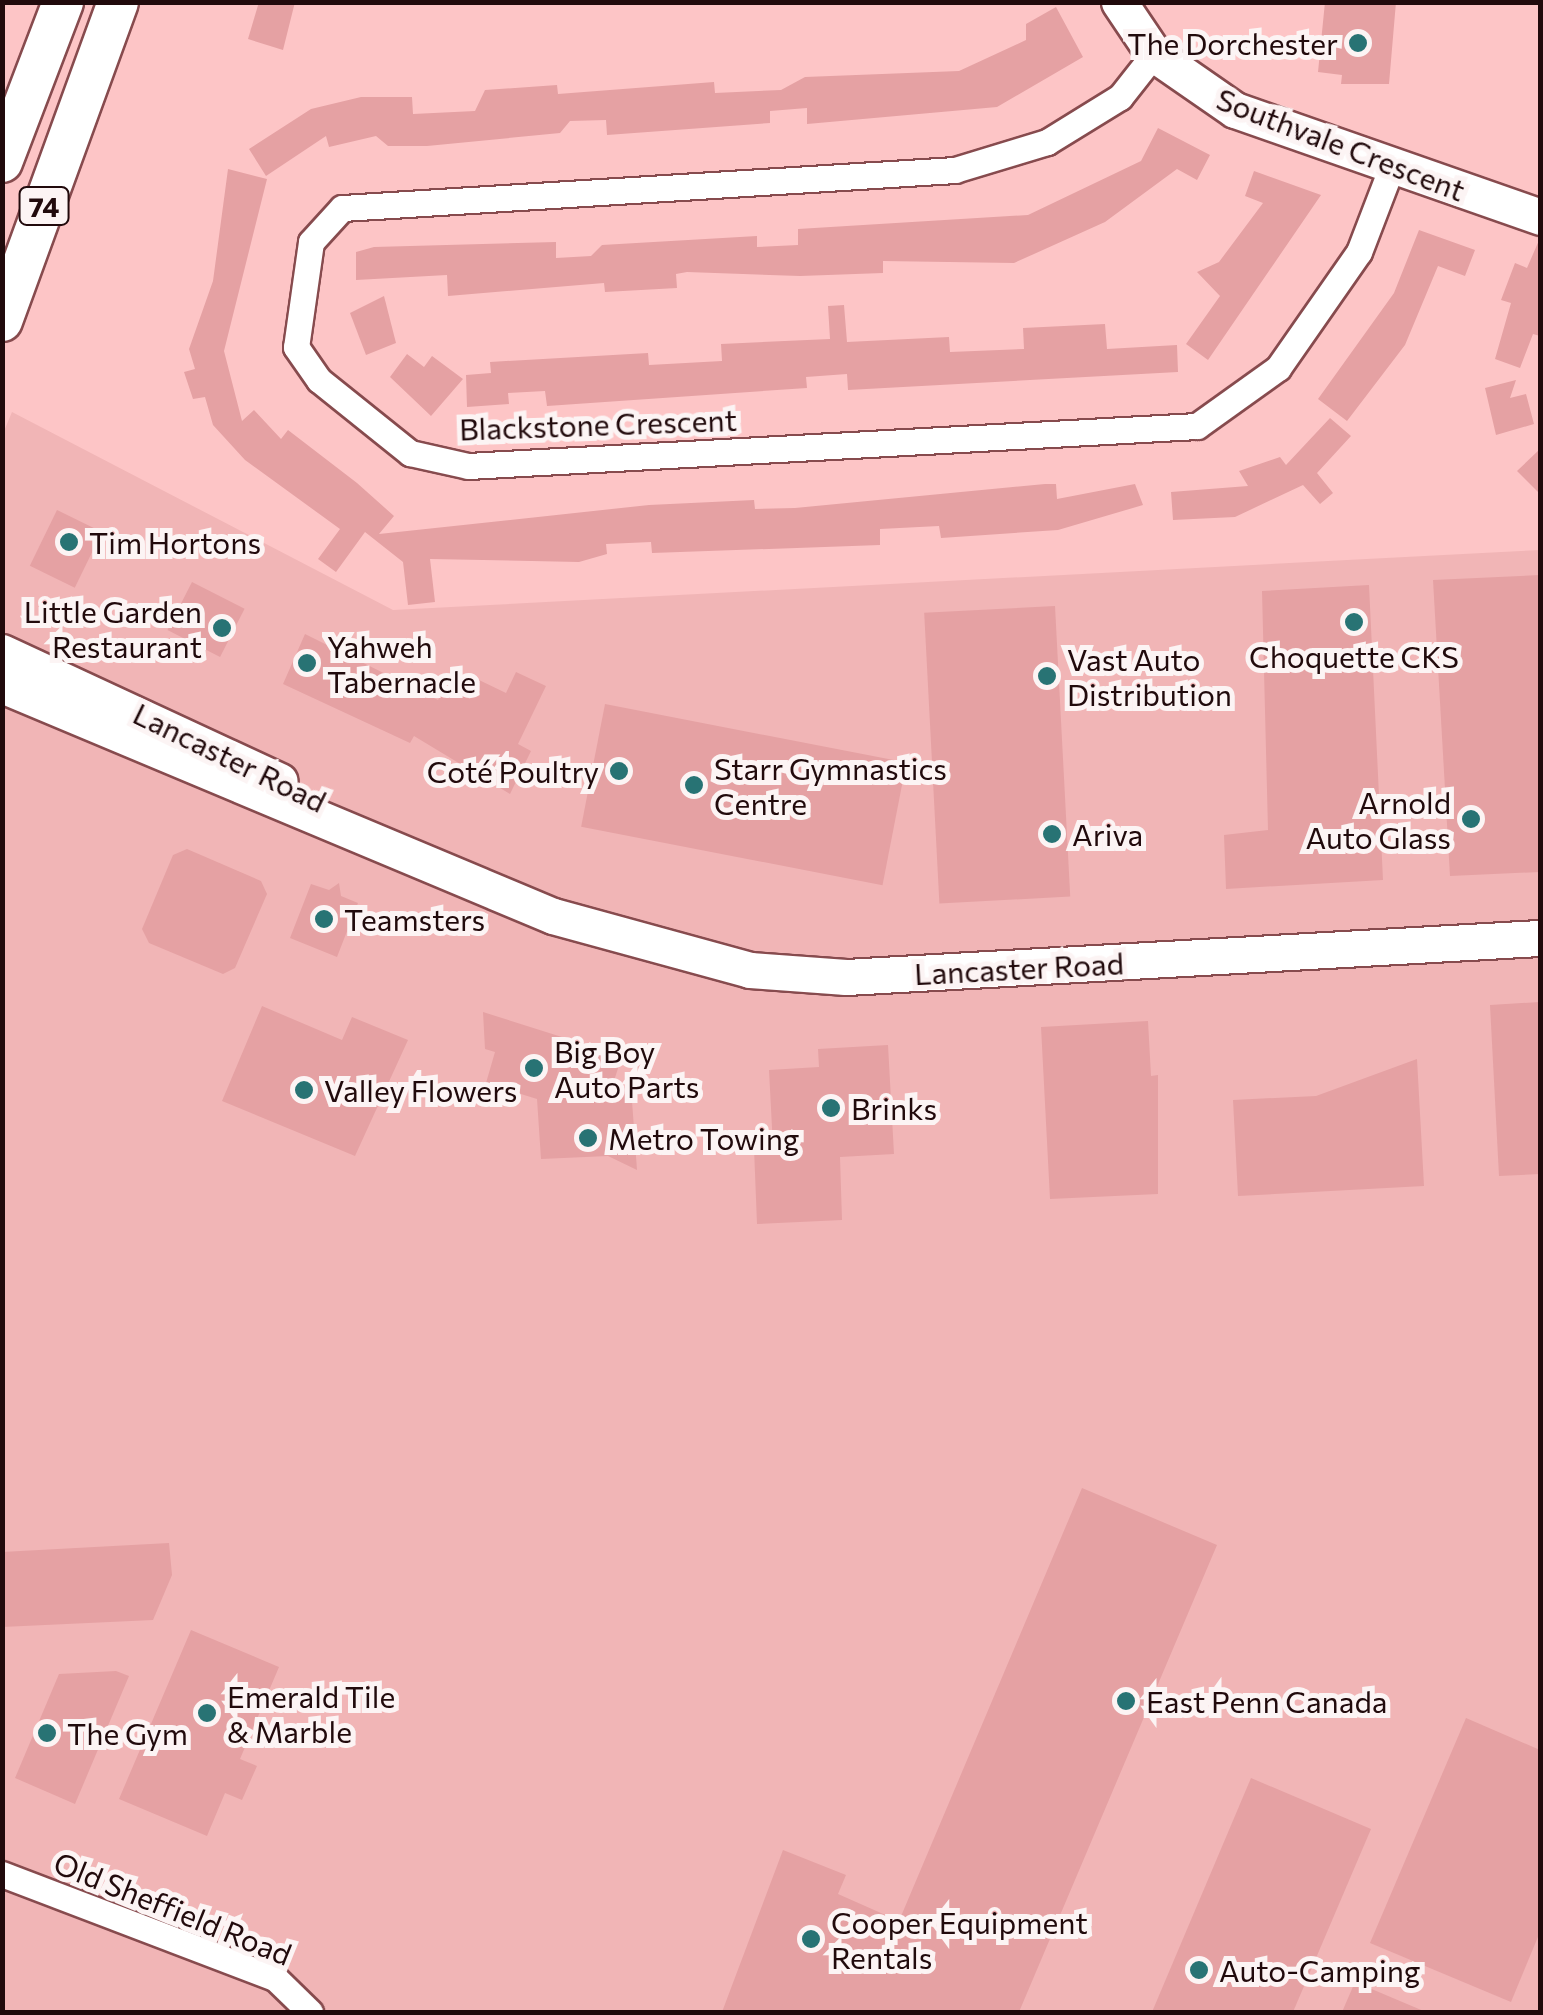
<!DOCTYPE html>
<meta charset="utf-8">
<style>
body{margin:0}
#map{position:relative;width:1543px;height:2015px;overflow:hidden;background:#fdc5c6;font-family:Commissioner,sans-serif}
div>[style]{position:absolute}
[style*='--x']{left:calc(var(--x)*1px);top:calc(var(--y)*1px);width:calc(var(--w)*1px);rotate:calc(var(--a)*1deg)}
.built>*{inset:0;background:#f1b5b6}
.building>*{inset:0;background:#e5a1a3;transform-origin:0 0}
.roads{filter:drop-shadow(2px 0 #874b4e) drop-shadow(-2px 0 #874b4e) drop-shadow(0 2px #874b4e) drop-shadow(0 -2px #874b4e)}
.street>*{height:25px;margin:-12.5px;padding:0 12.5px;transform-origin:12.5px;border-radius:12.5px;background:#fff}
.secondary>*{height:35px;margin:-17.5px;padding:0 17.5px;transform-origin:17.5px;border-radius:17.5px;background:#fff}
.primary>*{height:40px;margin:-20px;padding:0 20px;transform-origin:20px;border-radius:20px;background:#fff}
.dots>*{width:28px;height:28px;translate:-50% -50%;box-sizing:border-box;border:5px solid #fcf4f4;border-radius:50%}
span{translate:-50% -50%;white-space:nowrap;text-align:center;line-height:1.15;-webkit-text-stroke:10px #fcf4f4;paint-order:stroke}
.shield-label span{padding:2px 8px;background:#fcf4f4;border:2px solid;border-radius:8px;-webkit-text-stroke-width:0}
.shield-label{font-size:28px;color:#210a0c;font-weight:700}
.poi-label{font-size:30px;color:#210a0c}
.right{translate:-100% -50%;text-align:right}
.left{translate:0 -50%;text-align:left}
.street-label{font-size:30px;color:#210a0c}
.frame{position:absolute;inset:0;border:5px solid #210a0c;pointer-events:none}
</style>
<div id="map">
<div class="built">
<div style="clip-path:polygon(12px 412px,393px 610px,1540px 550px,1540px 2012px,3px 2012px,2px 436px)"></div>
</div>
<div class="building">
<div style="clip-path:polygon(259px 2px,295px 2px,283px 50px,248px 39px)"></div>
<div style="clip-path:polygon(1325px 2px,1396px 2px,1389px 84px,1341px 84px,1342px 75px,1318px 72px)"></div>
<div style="clip-path:polygon(1056px 7px,1083px 57px,997px 107px,807px 124px,807px 108px,770px 111px,770px 123px,607px 135px,606px 120px,570px 121px,560px 133px,427px 146px,388px 146px,376px 136px,329px 147px,326px 136px,266px 176px,249px 149px,311px 109px,361px 97px,412px 97px,413px 114px,475px 111px,485px 90px,557px 85px,558px 94px,714px 82px,715px 93px,781px 90px,805px 77px,959px 71px,1026px 40px,1026px 24px)"></div>
<div style="clip-path:polygon(1158px 128px,1210px 155px,1197px 180px,1177px 169px,1105px 222px,1014px 263px,883px 261px,883px 273px,800px 276px,687px 272px,676px 274px,677px 288px,605px 292px,604px 283px,448px 296px,447px 275px,356px 280px,356px 252px,374px 247px,556px 242px,556px 258px,591px 256px,602px 245px,757px 236px,757px 247px,798px 245px,798px 229px,1028px 215px,1141px 161px)"></div>
<div style="clip-path:polygon(228px 169px,267px 179px,224px 351px,242px 421px,254px 410px,281px 439px,288px 430px,357px 483px,394px 516px,379px 534px,649px 505px,754px 500px,755px 509px,795px 508px,1045px 484px,1056px 484px,1057px 499px,1135px 484px,1143px 505px,1058px 530px,941px 538px,939px 526px,880px 529px,880px 545px,652px 553px,651px 542px,606px 544px,607px 554px,579px 562px,430px 559px,435px 602px,408px 605px,403px 562px,365px 532px,336px 572px,318px 559px,340px 529px,245px 460px,213px 425px,205px 397px,193px 399px,184px 372px,195px 369px,189px 349px,213px 281px)"></div>
<div style="clip-path:polygon(1254px 171px,1321px 195px,1208px 360px,1186px 344px,1220px 296px,1197px 272px,1219px 262px,1263px 203px,1245px 196px)"></div>
<div style="clip-path:polygon(1419px 230px,1475px 250px,1465px 276px,1438px 266px,1405px 345px,1347px 421px,1318px 399px,1394px 293px)"></div>
<div style="clip-path:polygon(1540px 238px,1540px 336px,1533px 334px,1520px 368px,1495px 359px,1511px 303px,1501px 300px,1515px 263px,1527px 268px)"></div>
<div style="clip-path:polygon(384px 296px,396px 343px,366px 355px,350px 313px)"></div>
<div style="clip-path:polygon(844px 305px,847px 342px,949px 337px,950px 352px,1024px 349px,1023px 328px,1105px 324px,1107px 349px,1177px 345px,1178px 372px,848px 390px,847px 374px,806px 377px,807px 388px,547px 406px,545px 391px,508px 393px,509px 404px,467px 407px,466px 375px,491px 373px,490px 362px,648px 353px,649px 365px,722px 361px,721px 344px,830px 339px,828px 306px)"></div>
<div style="clip-path:polygon(407px 354px,424px 367px,432px 356px,463px 379px,431px 416px,390px 377px)"></div>
<div style="clip-path:polygon(1516px 380px,1510px 398px,1526px 394px,1534px 424px,1496px 435px,1485px 388px)"></div>
<div style="clip-path:polygon(1330px 418px,1351px 436px,1317px 473px,1333px 493px,1320px 504px,1303px 485px,1235px 517px,1173px 520px,1171px 492px,1248px 486px,1239px 471px,1280px 457px,1286px 465px)"></div>
<div style="clip-path:polygon(1540px 449px,1540px 494px,1517px 471px)"></div>
<div style="left:57px;top:510px;width:50px;height:62px;rotate:26deg"></div>
<div style="clip-path:polygon(1540px 575px,1540px 872px,1450px 876px,1433px 580px)"></div>
<div style="left:192px;top:582px;width:59px;height:54px;rotate:27deg"></div>
<div style="clip-path:polygon(1369px 585px,1383px 880px,1226px 889px,1224px 835px,1268px 830px,1262px 591px)"></div>
<div style="left:1055px;top:606px;width:291px;height:131px;rotate:87deg"></div>
<div style="clip-path:polygon(305px 634px,438px 700px,445px 686px,470px 699px,479px 680px,506px 693px,516px 672px,546px 686px,518px 744px,531px 751px,510px 794px,414px 736px,410px 743px,283px 684px)"></div>
<div style="left:605px;top:704px;width:307px;height:125px;rotate:11deg"></div>
<div style="clip-path:polygon(187px 849px,261px 881px,267px 894px,235px 968px,223px 974px,149px 943px,142px 929px,173px 855px)"></div>
<div style="clip-path:polygon(339px 883px,341px 896px,358px 903px,337px 957px,290px 938px,311px 884px,329px 890px)"></div>
<div style="clip-path:polygon(1540px 1002px,1540px 1174px,1499px 1176px,1490px 1005px)"></div>
<div style="clip-path:polygon(262px 1006px,342px 1040px,352px 1017px,408px 1040px,355px 1156px,222px 1101px)"></div>
<div style="clip-path:polygon(483px 1012px,622px 1056px,612px 1087px,631px 1087px,637px 1170px,608px 1156px,541px 1159px,537px 1099px,486px 1083px,495px 1052px,485px 1049px)"></div>
<div style="clip-path:polygon(1148px 1021px,1151px 1076px,1158px 1075px,1158px 1194px,1050px 1199px,1041px 1027px)"></div>
<div style="clip-path:polygon(888px 1045px,894px 1154px,840px 1157px,842px 1220px,757px 1224px,754px 1148px,773px 1147px,769px 1070px,819px 1067px,818px 1049px)"></div>
<div style="clip-path:polygon(1417px 1059px,1424px 1186px,1238px 1196px,1233px 1100px,1316px 1096px)"></div>
<div style="clip-path:polygon(1082px 1488px,1217px 1545px,1019px 2012px,722px 2012px,783px 1850px,846px 1875px,838px 1894px,899px 1921px)"></div>
<div style="clip-path:polygon(169px 1543px,172px 1575px,153px 1620px,2px 1627px,2px 1552px)"></div>
<div style="clip-path:polygon(191px 1630px,279px 1667px,240px 1759px,257px 1766px,242px 1800px,225px 1793px,207px 1836px,119px 1799px)"></div>
<div style="clip-path:polygon(116px 1671px,129px 1676px,75px 1804px,15px 1778px,59px 1674px)"></div>
<div style="clip-path:polygon(1466px 1718px,1540px 1750px,1540px 1932px,1511px 2002px,1370px 1943px)"></div>
<div style="clip-path:polygon(1251px 1778px,1371px 1829px,1293px 2012px,1152px 2012px)"></div>
<div style="clip-path:polygon(1355px 1982px,1426px 2012px,1342px 2012px)"></div>
</div>
<div class="roads">
<div class="street">
<div style="--x:1154;--y:54;--w:55;--a:128.3"></div>
<div style="--x:1120;--y:97;--w:86;--a:148.3"></div>
<div style="--x:1047;--y:142;--w:96;--a:163.1"></div>
<div style="--x:955;--y:170;--w:614;--a:176.45"></div>
<div style="--x:342;--y:208;--w:46;--a:132.4"></div>
<div style="--x:311;--y:242;--w:106;--a:98.1"></div>
<div style="--x:296;--y:347;--w:40;--a:55.1"></div>
<div style="--x:319;--y:380;--w:117;--a:38.7"></div>
<div style="--x:410;--y:453;--w:59;--a:12.6"></div>
<div style="--x:468;--y:466;--w:730;--a:-3.14"></div>
<div style="--x:1197;--y:426;--w:100;--a:-35.6"></div>
<div style="--x:1278;--y:368;--w:141;--a:-55.1"></div>
<div style="--x:1359;--y:252;--w:92;--a:-69"></div>
<div style="--x:2;--y:1874;--w:292;--a:20.9"></div>
<div style="--x:275;--y:1978;--w:49;--a:44.2"></div>
</div>
<div class="secondary">
<div style="--x:1119;--y:2;--w:63;--a:56.1"></div>
<div style="--x:1154;--y:54;--w:98;--a:34.7"></div>
<div style="--x:1235;--y:110;--w:323;--a:19.3"></div>
<div style="--x:2;--y:652;--w:306;--a:24.9"></div>
<div style="--x:2;--y:685;--w:597;--a:22.75"></div>
<div style="--x:553;--y:916;--w:204;--a:15.3"></div>
<div style="--x:750;--y:970;--w:96;--a:4.2"></div>
<div style="--x:846;--y:977;--w:695;--a:-3.22"></div>
</div>
<div class="primary">
<div style="--x:2;--y:162;--w:171;--a:-69.1"></div>
<div style="--x:2;--y:321;--w:339;--a:-70"></div>
</div>
</div>
<div class="dots">
<div style="left:1358px;top:43px;background:#287374"></div>
<div style="left:69px;top:542px;background:#287374"></div>
<div style="left:1354px;top:622px;background:#287374"></div>
<div style="left:222px;top:628px;background:#287374"></div>
<div style="left:307px;top:663px;background:#287374"></div>
<div style="left:1047px;top:676px;background:#287374"></div>
<div style="left:619px;top:771px;background:#287374"></div>
<div style="left:694px;top:785px;background:#287374"></div>
<div style="left:1471px;top:819px;background:#287374"></div>
<div style="left:1052px;top:834px;background:#287374"></div>
<div style="left:324px;top:919px;background:#287374"></div>
<div style="left:534px;top:1068px;background:#287374"></div>
<div style="left:304px;top:1090px;background:#287374"></div>
<div style="left:831px;top:1108px;background:#287374"></div>
<div style="left:588px;top:1138px;background:#287374"></div>
<div style="left:1126px;top:1701px;background:#287374"></div>
<div style="left:207px;top:1713px;background:#287374"></div>
<div style="left:47px;top:1733px;background:#287374"></div>
<div style="left:811px;top:1939px;background:#287374"></div>
<div style="left:1199px;top:1970px;background:#287374"></div>
</div>
<div class="shield-label">
<span style="left:44px;top:206px">74</span>
</div>
<div class="poi-label">
<span class="right" style="left:1338px;top:43px">The Dorchester</span>
<span class="left" style="left:89px;top:542px">Tim Hortons</span>
<span class="right" style="left:202px;top:628px">Little Garden<br>Restaurant</span>
<span class="left" style="left:327px;top:663px">Yahweh<br>Tabernacle</span>
<span style="left:1354px;top:656px">Choquette CKS</span>
<span class="left" style="left:1067px;top:676px">Vast Auto<br>Distribution</span>
<span class="left" style="left:714px;top:785px">Starr Gymnastics<br>Centre</span>
<span class="right" style="left:599px;top:771px">Coté Poultry</span>
<span class="right" style="left:1451px;top:819px">Arnold<br>Auto Glass</span>
<span class="left" style="left:1072px;top:834px">Ariva</span>
<span class="left" style="left:344px;top:919px">Teamsters</span>
<span class="left" style="left:554px;top:1068px">Big Boy<br>Auto Parts</span>
<span class="left" style="left:324px;top:1090px">Valley Flowers</span>
<span class="left" style="left:851px;top:1108px">Brinks</span>
<span class="left" style="left:608px;top:1138px">Metro Towing</span>
<span class="left" style="left:227px;top:1713px">Emerald Tile<br>&amp; Marble</span>
<span class="left" style="left:1146px;top:1701px">East Penn Canada</span>
<span class="left" style="left:67px;top:1733px">The Gym</span>
<span class="left" style="left:831px;top:1939px">Cooper Equipment<br>Rentals</span>
<span class="left" style="left:1219px;top:1970px">Auto-Camping</span>
</div>
<div class="street-label">
<span style="left:1341px;top:144px;rotate:21deg">Southvale Crescent</span>
<span style="left:598px;top:424px;rotate:-2deg">Blackstone Crescent</span>
<span style="left:230px;top:757px;rotate:26deg">Lancaster Road</span>
<span style="left:1019px;top:968px;rotate:-3deg">Lancaster Road</span>
<span style="left:173px;top:1908px;rotate:22deg">Old Sheffield Road</span>
</div>
<div class="frame"></div>
</div>
